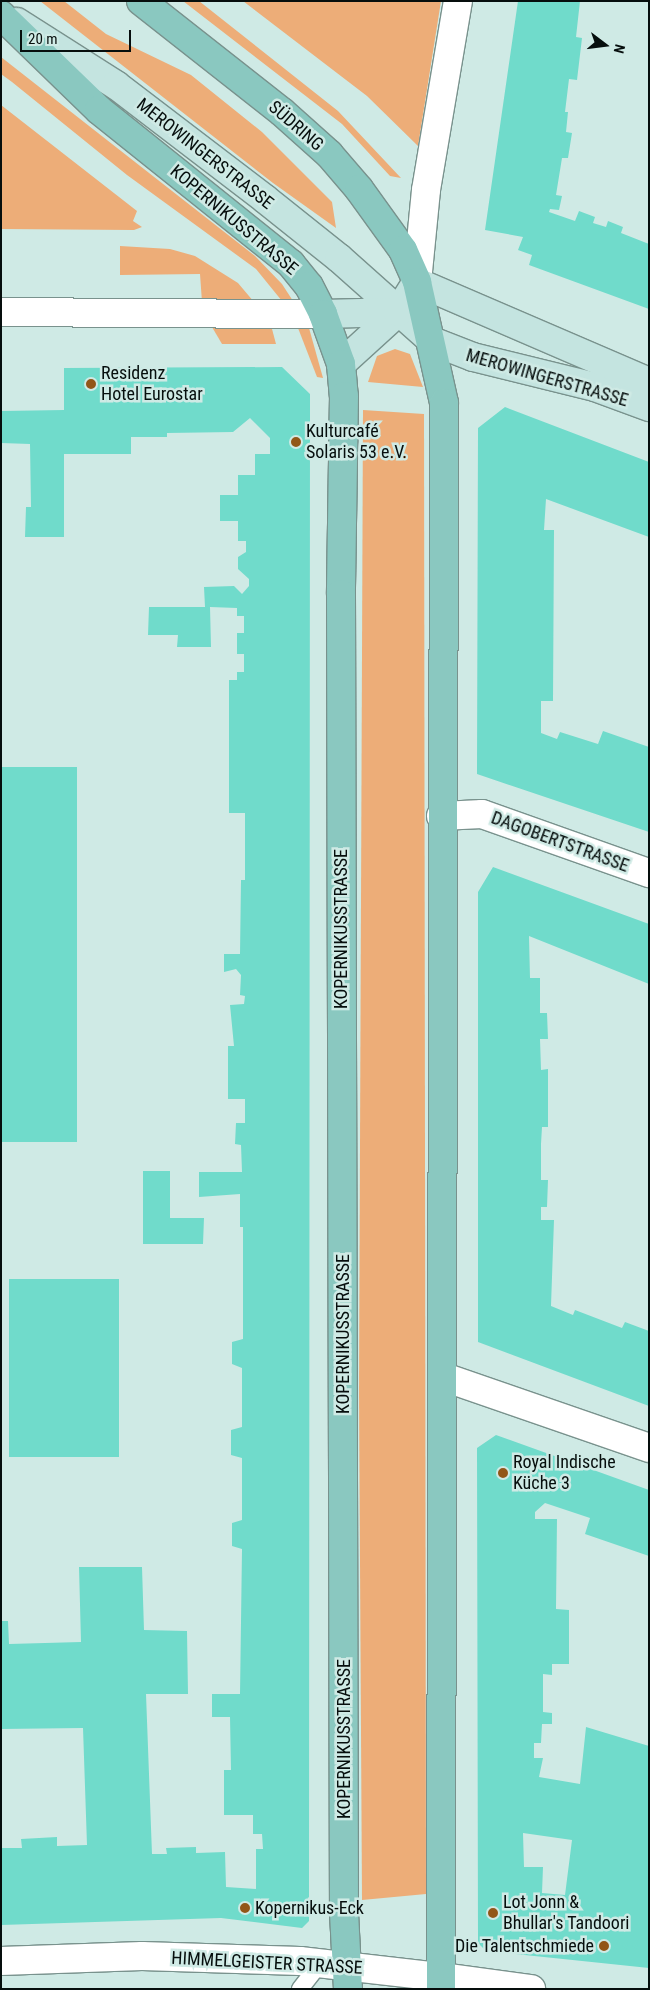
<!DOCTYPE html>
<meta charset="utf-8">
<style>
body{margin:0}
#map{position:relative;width:650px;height:1990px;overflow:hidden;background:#cfeae5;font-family:"Roboto Condensed",sans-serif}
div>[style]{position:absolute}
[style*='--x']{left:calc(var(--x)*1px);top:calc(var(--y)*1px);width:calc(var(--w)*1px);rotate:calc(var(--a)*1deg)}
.green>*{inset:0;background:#edad78}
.building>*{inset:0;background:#70dbcb;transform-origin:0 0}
.roads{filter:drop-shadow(1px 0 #79928d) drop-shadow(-1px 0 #79928d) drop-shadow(0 1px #79928d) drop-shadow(0 -1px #79928d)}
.service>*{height:16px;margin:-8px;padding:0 8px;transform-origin:8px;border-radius:8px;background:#fff}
.minor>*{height:28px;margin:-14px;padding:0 14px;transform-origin:14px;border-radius:14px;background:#fff}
.tertiary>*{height:28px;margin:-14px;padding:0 14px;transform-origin:14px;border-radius:14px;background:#fff}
.secondary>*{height:28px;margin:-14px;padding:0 14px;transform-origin:14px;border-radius:14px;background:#c4e4e0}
.primary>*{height:28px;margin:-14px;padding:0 14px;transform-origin:14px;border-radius:14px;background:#8ac8c0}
.dots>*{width:14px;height:14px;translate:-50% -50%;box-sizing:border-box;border:2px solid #cfeae5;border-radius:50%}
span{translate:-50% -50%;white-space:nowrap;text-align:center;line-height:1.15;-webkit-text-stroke:5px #cfeae5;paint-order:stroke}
.street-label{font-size:18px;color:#060e0d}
.poi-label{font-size:18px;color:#060e0d}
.left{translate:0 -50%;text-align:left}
.right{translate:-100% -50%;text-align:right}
.frame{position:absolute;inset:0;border:2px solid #060e0d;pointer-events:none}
.north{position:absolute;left:580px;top:20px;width:50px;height:50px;-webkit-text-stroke:4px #cfeae5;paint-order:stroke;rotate:105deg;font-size:14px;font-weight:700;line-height:20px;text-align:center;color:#060e0d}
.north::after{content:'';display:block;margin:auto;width:18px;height:22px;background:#060e0d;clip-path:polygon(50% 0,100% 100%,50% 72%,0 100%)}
.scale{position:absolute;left:20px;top:30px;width:111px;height:22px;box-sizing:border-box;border:2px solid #060e0d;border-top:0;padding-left:6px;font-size:15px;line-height:18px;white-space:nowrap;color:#060e0d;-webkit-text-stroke:4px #cfeae5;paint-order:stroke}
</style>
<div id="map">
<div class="green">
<div style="clip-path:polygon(40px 1px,64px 1px,106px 34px,191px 75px,262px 132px,332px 202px,336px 228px,273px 183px)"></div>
<div style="clip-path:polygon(183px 1px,199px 1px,338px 111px,401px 178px,390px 176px,342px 124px)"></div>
<div style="clip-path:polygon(243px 1px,441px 1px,418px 146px,367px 96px)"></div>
<div style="clip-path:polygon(1px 57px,255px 256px,282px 284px,293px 301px,282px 301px,256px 269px,127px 175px,12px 82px,1px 74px)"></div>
<div style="clip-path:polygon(1px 105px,137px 211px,133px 221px,142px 227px,134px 230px,1px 229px)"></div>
<div style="clip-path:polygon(120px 246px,170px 249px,195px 256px,238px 283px,254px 302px,202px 302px,200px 274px,120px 275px)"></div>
<div style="clip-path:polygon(212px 327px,272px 329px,276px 344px,222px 344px)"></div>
<div style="clip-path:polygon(298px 328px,309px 328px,323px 378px,317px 377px)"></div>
<div style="clip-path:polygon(395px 349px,410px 354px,423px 387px,368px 382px,377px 356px)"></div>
<div style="clip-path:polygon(363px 410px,424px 414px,426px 1894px,362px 1900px,359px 1393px)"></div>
</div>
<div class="building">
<div style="clip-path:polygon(518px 1px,580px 1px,576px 37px,582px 38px,577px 80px,569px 79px,565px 112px,568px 112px,566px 132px,572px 133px,568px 158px,562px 158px,556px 195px,562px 196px,559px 210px,550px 209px,549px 212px,575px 221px,579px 211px,595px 217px,593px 223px,606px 227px,608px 221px,623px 227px,621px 233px,649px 244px,649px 309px,529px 265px,532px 255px,518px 250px,523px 237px,485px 230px)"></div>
<div style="clip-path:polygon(282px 367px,310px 394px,309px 1921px,302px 1928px,221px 1918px,1px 1925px,1px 1848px,22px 1848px,21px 1839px,57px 1837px,57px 1846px,87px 1845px,83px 1728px,1px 1729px,1px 1621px,8px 1621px,9px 1644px,81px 1642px,79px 1567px,142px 1567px,144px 1630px,187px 1631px,188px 1694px,146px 1694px,152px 1854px,167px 1854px,166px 1848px,196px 1847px,196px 1853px,225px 1852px,226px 1887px,256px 1889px,256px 1849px,263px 1849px,262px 1834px,253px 1834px,253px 1815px,224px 1815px,224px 1770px,231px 1770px,230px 1717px,212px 1717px,212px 1694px,240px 1694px,242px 1549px,232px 1546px,232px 1523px,242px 1520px,242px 1458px,231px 1455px,231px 1430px,242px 1427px,242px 1368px,232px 1364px,232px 1342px,243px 1339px,243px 1227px,240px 1227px,240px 1194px,199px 1197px,199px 1172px,242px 1172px,241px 1145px,235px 1144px,236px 1123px,245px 1123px,245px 1099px,228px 1099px,228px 1046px,234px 1046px,230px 1005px,244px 1004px,245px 996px,240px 995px,241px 975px,236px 969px,224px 972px,224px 954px,240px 954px,241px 880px,245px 880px,245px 813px,229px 813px,229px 680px,237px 680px,237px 672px,244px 672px,244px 654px,237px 654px,237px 633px,244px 633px,244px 616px,237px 616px,237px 608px,210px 607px,211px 647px,177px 647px,178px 635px,148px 635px,149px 607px,205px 607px,204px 587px,234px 586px,242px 594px,249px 586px,249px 579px,238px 569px,238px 557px,246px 552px,246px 541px,238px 541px,238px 521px,220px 521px,220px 495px,238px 495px,238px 475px,255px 475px,255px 454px,270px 454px,270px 438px,250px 418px,233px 432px,167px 433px,167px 437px,131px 437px,131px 454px,64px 454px,64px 537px,25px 537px,26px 507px,31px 507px,30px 444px,1px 443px,1px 411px,64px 410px,64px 368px)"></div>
<div style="clip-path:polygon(505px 407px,649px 462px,649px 537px,546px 499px,544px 530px,554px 530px,553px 701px,541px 701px,541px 733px,557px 739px,560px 732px,598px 744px,603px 731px,649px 747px,649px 832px,477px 774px,478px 428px)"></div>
<div style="left:1px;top:767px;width:76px;height:375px"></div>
<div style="clip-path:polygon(493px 867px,649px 924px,649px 984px,529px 936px,530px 978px,540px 978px,540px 1013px,547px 1013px,548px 1039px,540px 1039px,541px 1070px,548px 1069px,548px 1127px,542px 1127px,541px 1144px,541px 1180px,548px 1180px,547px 1207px,541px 1207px,541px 1220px,554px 1220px,551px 1306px,573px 1315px,575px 1310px,622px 1328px,625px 1322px,649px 1331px,649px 1406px,478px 1342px,478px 892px)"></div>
<div style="clip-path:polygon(143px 1171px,170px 1171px,170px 1218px,204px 1218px,203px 1244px,143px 1244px)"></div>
<div style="left:9px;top:1279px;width:110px;height:178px"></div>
<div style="clip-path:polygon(evenodd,496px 1435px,649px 1490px,649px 1556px,585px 1534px,590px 1518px,545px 1503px,535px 1512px,535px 1519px,557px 1519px,556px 1609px,569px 1610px,569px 1664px,552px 1664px,552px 1675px,543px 1674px,543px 1712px,552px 1713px,552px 1724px,542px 1724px,541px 1743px,534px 1743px,534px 1758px,543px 1758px,539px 1777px,580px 1784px,586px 1727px,649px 1746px,649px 1968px,486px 1951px,478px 1943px,477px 1448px,496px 1435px,523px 1833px,572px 1840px,565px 1895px,542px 1893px,543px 1867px,524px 1867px,523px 1833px)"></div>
</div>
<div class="roads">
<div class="service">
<div style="--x:300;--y:1989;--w:33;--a:-52"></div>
</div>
<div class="minor">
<div style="--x:417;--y:282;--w:92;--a:-84.4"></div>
<div style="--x:426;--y:190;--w:192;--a:-80.4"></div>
<div style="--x:1;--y:312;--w:322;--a:0.4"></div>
<div style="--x:441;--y:816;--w:41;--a:-2.8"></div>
<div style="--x:482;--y:814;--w:177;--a:19.5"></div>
<div style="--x:444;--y:1377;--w:217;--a:19.1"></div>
<div style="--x:441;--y:1977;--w:91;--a:7.6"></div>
</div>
<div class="tertiary">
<div style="--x:1;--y:1961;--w:141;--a:-2"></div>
<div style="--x:142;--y:1956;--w:158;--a:1.8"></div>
<div style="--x:300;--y:1961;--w:142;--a:6.5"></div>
</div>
<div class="secondary">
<div style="--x:17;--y:22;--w:117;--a:32.5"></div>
<div style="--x:116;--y:85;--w:188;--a:37.4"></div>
<div style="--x:265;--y:199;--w:95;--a:38.6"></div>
<div style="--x:339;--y:258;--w:125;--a:41.7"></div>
<div style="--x:432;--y:341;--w:44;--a:21.3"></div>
<div style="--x:473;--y:357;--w:126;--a:13.8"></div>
<div style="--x:595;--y:387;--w:58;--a:20.3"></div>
<div style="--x:323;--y:314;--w:75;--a:-1.5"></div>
<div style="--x:341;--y:364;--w:77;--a:-42.4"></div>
<div style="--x:398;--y:312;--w:36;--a:-58"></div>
<div style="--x:417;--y:282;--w:253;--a:23.3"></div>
</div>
<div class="primary">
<div style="--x:141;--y:1;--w:179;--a:38.2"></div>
<div style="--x:282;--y:112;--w:63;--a:41.8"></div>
<div style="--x:329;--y:154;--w:46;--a:49.4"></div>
<div style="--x:359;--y:189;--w:75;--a:54.2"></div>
<div style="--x:403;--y:250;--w:35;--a:66"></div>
<div style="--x:417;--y:282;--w:124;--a:77.4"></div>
<div style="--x:444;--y:403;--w:1586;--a:90.11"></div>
<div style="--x:1;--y:15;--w:136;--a:44.1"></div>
<div style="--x:99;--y:110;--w:246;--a:38.7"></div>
<div style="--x:291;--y:264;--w:28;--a:51"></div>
<div style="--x:309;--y:286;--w:31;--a:63"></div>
<div style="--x:323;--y:314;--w:53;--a:70.2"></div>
<div style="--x:341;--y:364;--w:32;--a:85"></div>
<div style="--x:344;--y:396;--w:198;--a:90.9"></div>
<div style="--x:341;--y:594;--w:1319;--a:89.87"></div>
<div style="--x:344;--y:1913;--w:76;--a:87"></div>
</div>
</div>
<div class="dots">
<div style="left:91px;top:384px;background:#925618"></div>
<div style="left:296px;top:442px;background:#925618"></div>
<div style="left:503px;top:1473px;background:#925618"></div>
<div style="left:245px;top:1908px;background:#925618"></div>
<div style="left:493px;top:1913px;background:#925618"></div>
<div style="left:604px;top:1946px;background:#925618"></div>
</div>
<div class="street-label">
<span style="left:296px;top:126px;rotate:41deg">SÜDRING</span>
<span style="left:205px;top:154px;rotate:38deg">MEROWINGERSTRASSE</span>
<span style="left:234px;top:220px;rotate:40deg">KOPERNIKUSSTRASSE</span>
<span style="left:547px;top:378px;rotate:16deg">MEROWINGERSTRASSE</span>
<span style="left:560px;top:842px;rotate:20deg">DAGOBERTSTRASSE</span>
<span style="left:341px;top:929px;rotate:-90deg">KOPERNIKUSSTRASSE</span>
<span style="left:343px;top:1334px;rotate:-90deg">KOPERNIKUSSTRASSE</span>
<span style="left:344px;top:1739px;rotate:-90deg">KOPERNIKUSSTRASSE</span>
<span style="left:267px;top:1963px;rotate:3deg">HIMMELGEISTER STRASSE</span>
</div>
<div class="poi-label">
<span class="left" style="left:101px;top:384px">Residenz<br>Hotel Eurostar</span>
<span class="left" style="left:306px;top:442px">Kulturcafé<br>Solaris 53 e.V.</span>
<span class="left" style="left:513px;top:1473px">Royal Indische<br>Küche 3</span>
<span class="left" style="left:503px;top:1913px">Lot Jonn &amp;<br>Bhullar's Tandoori</span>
<span class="left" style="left:255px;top:1908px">Kopernikus-Eck</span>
<span class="right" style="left:594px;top:1946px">Die Talentschmiede</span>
</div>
<div class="frame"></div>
<div class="north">N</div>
<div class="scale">20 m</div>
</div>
